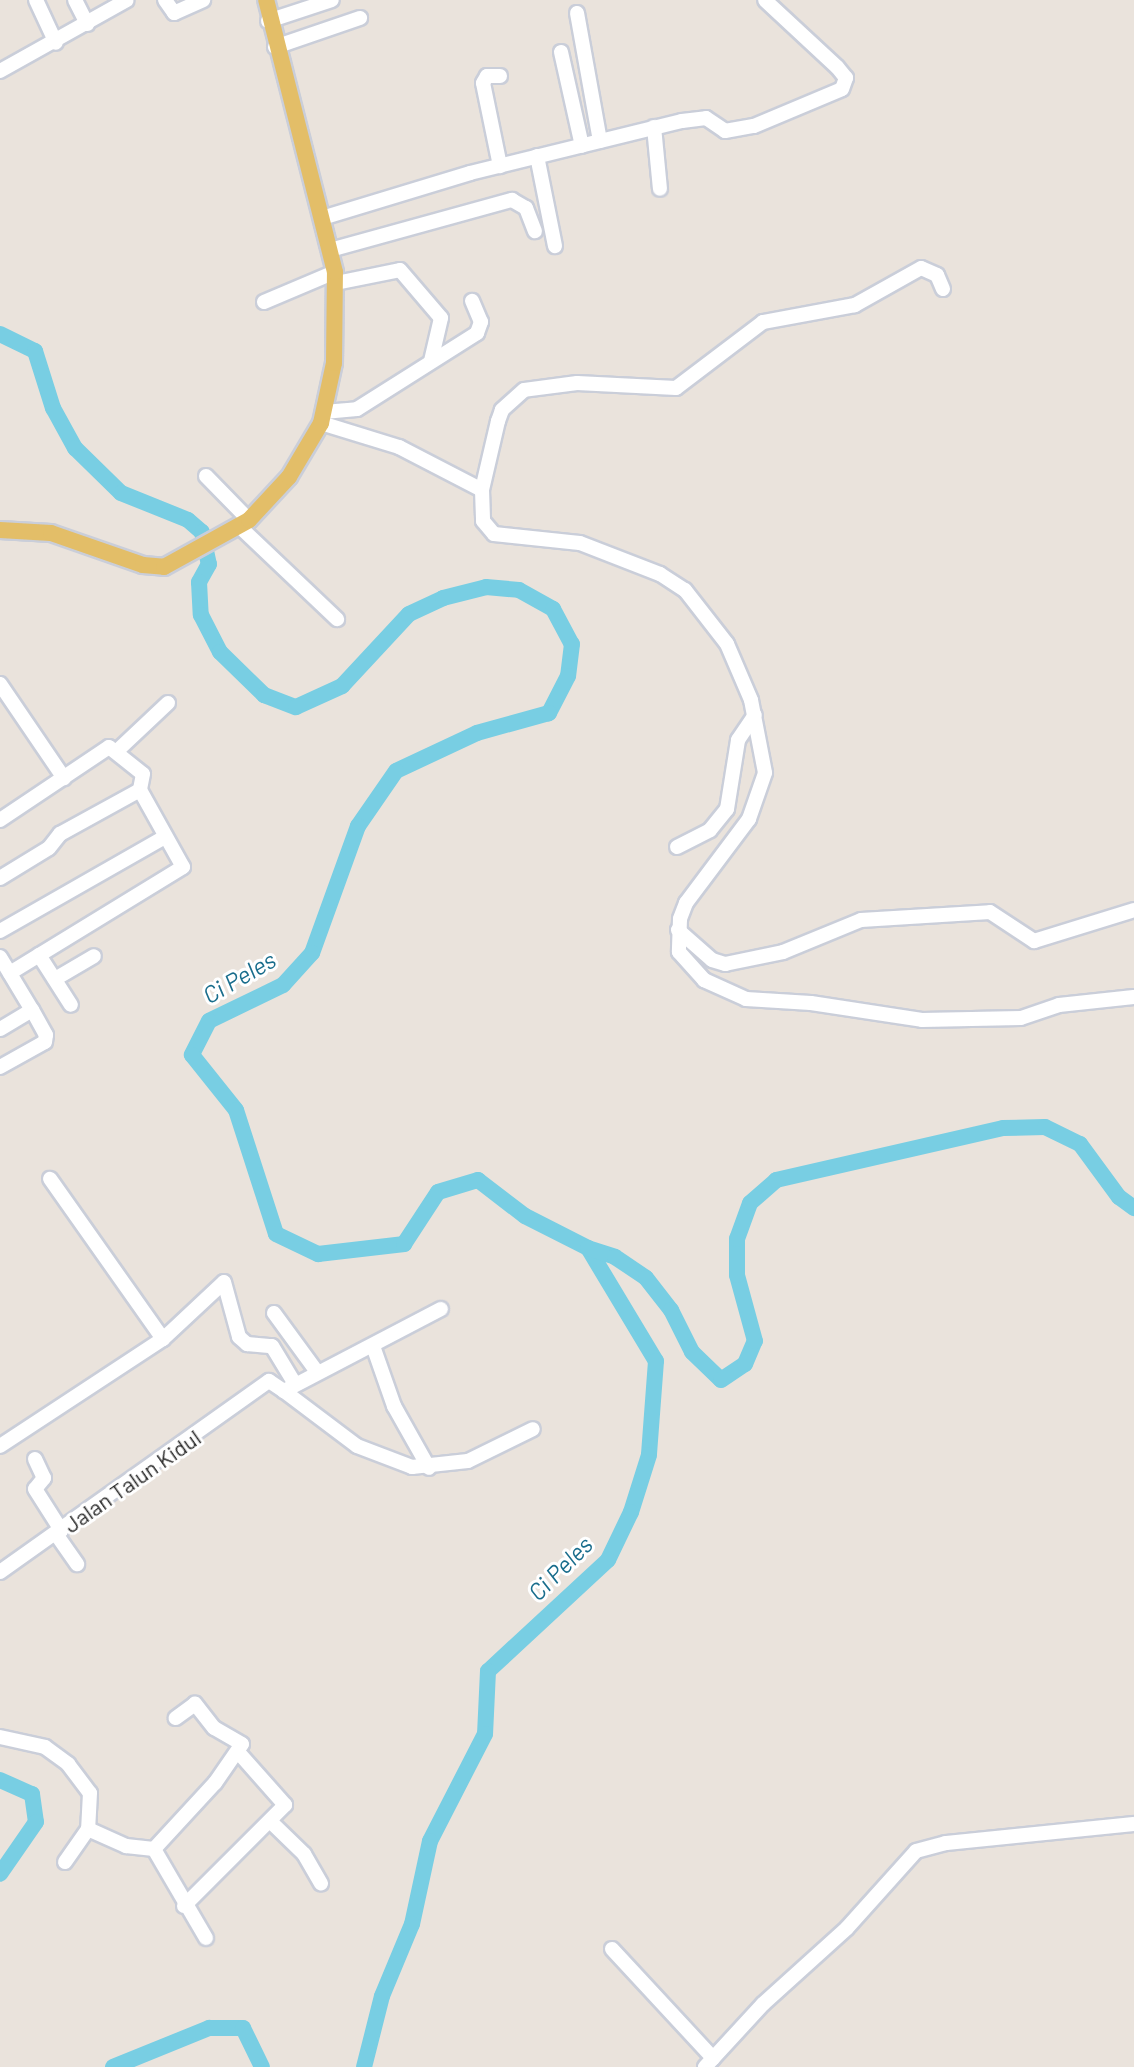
<!DOCTYPE html>
<style>
body{margin:0}
#map{position:relative;width:1134px;height:2067px;overflow:hidden;background:#eae3dc;font-family:Barlow,sans-serif}
div>[style]{position:absolute}
[style*='--x']{left:calc(var(--x)*1px);top:calc(var(--y)*1px);width:calc(var(--w)*1px);rotate:calc(var(--a)*1deg)}
.river>*{height:16px;margin:-8px;padding:0 8px;transform-origin:8px;border-radius:8px;background:#78cee3}
.roads{filter:drop-shadow(2px 0 #caced9) drop-shadow(-2px 0 #caced9) drop-shadow(0 2px #caced9) drop-shadow(0 -2px #caced9)}
.minor>*{height:14px;margin:-7px;padding:0 7px;transform-origin:7px;border-radius:7px;background:#fff}
.major>*{height:16px;margin:-8px;padding:0 8px;transform-origin:8px;border-radius:8px;background:#e3be68}
span{translate:-50% -50%;white-space:nowrap;text-align:center;line-height:1.15;-webkit-text-stroke:6px #fff;paint-order:stroke}
.street-label{font-size:22px;color:#292929}
.water-label{font-size:24px;color:#196d8c;font-style:italic}
</style>
<div id="map">
<div class="river">
<div style="--x:0;--y:334;--w:39;--a:26"></div>
<div style="--x:35;--y:351;--w:60;--a:72.5"></div>
<div style="--x:53;--y:408;--w:46;--a:61.2"></div>
<div style="--x:75;--y:448;--w:64;--a:44.4"></div>
<div style="--x:121;--y:493;--w:72;--a:21.9"></div>
<div style="--x:188;--y:520;--w:18;--a:41"></div>
<div style="--x:202;--y:532;--w:33;--a:78"></div>
<div style="--x:209;--y:564;--w:21;--a:119"></div>
<div style="--x:199;--y:582;--w:33;--a:87"></div>
<div style="--x:201;--y:615;--w:42;--a:62.8"></div>
<div style="--x:220;--y:652;--w:62;--a:44.3"></div>
<div style="--x:264;--y:695;--w:34;--a:21"></div>
<div style="--x:296;--y:707;--w:51;--a:-24.5"></div>
<div style="--x:342;--y:686;--w:98;--a:-47.1"></div>
<div style="--x:409;--y:614;--w:38;--a:-25"></div>
<div style="--x:443;--y:598;--w:44;--a:-14.3"></div>
<div style="--x:486;--y:587;--w:33;--a:5"></div>
<div style="--x:519;--y:590;--w:39;--a:29"></div>
<div style="--x:553;--y:609;--w:40;--a:62"></div>
<div style="--x:572;--y:644;--w:32;--a:97"></div>
<div style="--x:568;--y:676;--w:42;--a:117.2"></div>
<div style="--x:549;--y:713;--w:75;--a:164.5"></div>
<div style="--x:477;--y:733;--w:89;--a:154.9"></div>
<div style="--x:396;--y:771;--w:67;--a:124.6"></div>
<div style="--x:358;--y:826;--w:135;--a:109.9"></div>
<div style="--x:312;--y:953;--w:43;--a:132.2"></div>
<div style="--x:283;--y:985;--w:82;--a:154.1"></div>
<div style="--x:209;--y:1021;--w:38;--a:117"></div>
<div style="--x:192;--y:1055;--w:70;--a:51.3"></div>
<div style="--x:236;--y:1110;--w:130;--a:72.1"></div>
<div style="--x:276;--y:1234;--w:47;--a:25.5"></div>
<div style="--x:318;--y:1254;--w:87;--a:-6.6"></div>
<div style="--x:404;--y:1244;--w:62;--a:-56.8"></div>
<div style="--x:438;--y:1192;--w:42;--a:-16.7"></div>
<div style="--x:478;--y:1180;--w:59;--a:37.5"></div>
<div style="--x:525;--y:1216;--w:71;--a:26.9"></div>
<div style="--x:588;--y:1248;--w:132;--a:59"></div>
<div style="--x:656;--y:1361;--w:94;--a:94.3"></div>
<div style="--x:649;--y:1455;--w:60;--a:107.5"></div>
<div style="--x:631;--y:1512;--w:53;--a:115.6"></div>
<div style="--x:608;--y:1560;--w:163;--a:137.2"></div>
<div style="--x:488;--y:1671;--w:63;--a:92.7"></div>
<div style="--x:485;--y:1734;--w:120;--a:117.2"></div>
<div style="--x:430;--y:1841;--w:85;--a:102.2"></div>
<div style="--x:412;--y:1924;--w:78;--a:112.6"></div>
<div style="--x:382;--y:1996;--w:73;--a:104.2"></div>
<div style="--x:588;--y:1248;--w:28;--a:18"></div>
<div style="--x:615;--y:1257;--w:37;--a:34"></div>
<div style="--x:646;--y:1278;--w:41;--a:52"></div>
<div style="--x:671;--y:1310;--w:47;--a:63.4"></div>
<div style="--x:692;--y:1352;--w:40;--a:44"></div>
<div style="--x:721;--y:1380;--w:29;--a:-34"></div>
<div style="--x:745;--y:1364;--w:25;--a:-67"></div>
<div style="--x:755;--y:1341;--w:68;--a:-105.3"></div>
<div style="--x:737;--y:1275;--w:36;--a:-90"></div>
<div style="--x:737;--y:1239;--w:38;--a:-70"></div>
<div style="--x:750;--y:1203;--w:35;--a:-41"></div>
<div style="--x:776;--y:1180;--w:233;--a:-12.9"></div>
<div style="--x:1003;--y:1128;--w:42;--a:-1.4"></div>
<div style="--x:1045;--y:1127;--w:39;--a:26"></div>
<div style="--x:1080;--y:1144;--w:66;--a:53.7"></div>
<div style="--x:1119;--y:1197;--w:19;--a:36"></div>
<div style="--x:0;--y:1780;--w:35;--a:24"></div>
<div style="--x:32;--y:1794;--w:28;--a:82"></div>
<div style="--x:36;--y:1822;--w:63;--a:124.7"></div>
<div style="--x:113;--y:2067;--w:104;--a:-22.1"></div>
<div style="--x:209;--y:2028;--w:34;--a:0"></div>
<div style="--x:243;--y:2028;--w:43;--a:64"></div>
</div>
<div class="roads">
<div class="minor">
<div style="--x:36;--y:0;--w:47;--a:65.1"></div>
<div style="--x:75;--y:0;--w:27;--a:63"></div>
<div style="--x:165;--y:0;--w:16;--a:55"></div>
<div style="--x:174;--y:13;--w:32;--a:-24"></div>
<div style="--x:577;--y:13;--w:130;--a:79.8"></div>
<div style="--x:268;--y:21;--w:67;--a:-18.2"></div>
<div style="--x:275;--y:47;--w:90;--a:-18.8"></div>
<div style="--x:561;--y:52;--w:96;--a:77.4"></div>
<div style="--x:0;--y:71;--w:145;--a:-29.2"></div>
<div style="--x:500;--y:76;--w:13;--a:180"></div>
<div style="--x:487;--y:76;--w:8;--a:120"></div>
<div style="--x:483;--y:83;--w:85;--a:78.4"></div>
<div style="--x:654;--y:127;--w:62;--a:84.5"></div>
<div style="--x:537;--y:156;--w:92;--a:78.7"></div>
<div style="--x:322;--y:218;--w:155;--a:-16.9"></div>
<div style="--x:470;--y:173;--w:218;--a:-13.8"></div>
<div style="--x:682;--y:121;--w:24;--a:-7"></div>
<div style="--x:706;--y:118;--w:23;--a:34"></div>
<div style="--x:725;--y:131;--w:29;--a:-10"></div>
<div style="--x:754;--y:126;--w:95;--a:-22.8"></div>
<div style="--x:842;--y:89;--w:12;--a:-70"></div>
<div style="--x:846;--y:78;--w:14;--a:-129"></div>
<div style="--x:837;--y:67;--w:98;--a:-137.1"></div>
<div style="--x:330;--y:250;--w:189;--a:-15.4"></div>
<div style="--x:512;--y:200;--w:16;--a:30"></div>
<div style="--x:526;--y:208;--w:25;--a:69"></div>
<div style="--x:336;--y:283;--w:65;--a:-11.5"></div>
<div style="--x:400;--y:270;--w:63;--a:49.5"></div>
<div style="--x:441;--y:318;--w:44;--a:103.1"></div>
<div style="--x:943;--y:289;--w:15;--a:-113"></div>
<div style="--x:937;--y:275;--w:17;--a:-156"></div>
<div style="--x:921;--y:268;--w:76;--a:150.7"></div>
<div style="--x:855;--y:305;--w:94;--a:169.5"></div>
<div style="--x:763;--y:322;--w:109;--a:142.8"></div>
<div style="--x:676;--y:388;--w:99;--a:-177.1"></div>
<div style="--x:577;--y:383;--w:53;--a:172.5"></div>
<div style="--x:524;--y:390;--w:30;--a:138"></div>
<div style="--x:502;--y:410;--w:12;--a:110"></div>
<div style="--x:498;--y:421;--w:71;--a:103.1"></div>
<div style="--x:482;--y:490;--w:31;--a:88"></div>
<div style="--x:483;--y:521;--w:17;--a:50"></div>
<div style="--x:494;--y:534;--w:86;--a:6"></div>
<div style="--x:580;--y:543;--w:86;--a:21.2"></div>
<div style="--x:660;--y:574;--w:30;--a:33"></div>
<div style="--x:685;--y:590;--w:68;--a:52.1"></div>
<div style="--x:727;--y:644;--w:61;--a:66.8"></div>
<div style="--x:751;--y:700;--w:74;--a:79.1"></div>
<div style="--x:765;--y:773;--w:49;--a:109.2"></div>
<div style="--x:749;--y:819;--w:105;--a:126.9"></div>
<div style="--x:686;--y:903;--w:17;--a:111"></div>
<div style="--x:680;--y:919;--w:33;--a:92"></div>
<div style="--x:679;--y:952;--w:38;--a:48"></div>
<div style="--x:704;--y:980;--w:46;--a:24.3"></div>
<div style="--x:746;--y:999;--w:65;--a:3.5"></div>
<div style="--x:811;--y:1003;--w:112;--a:8.7"></div>
<div style="--x:922;--y:1020;--w:99;--a:-1.2"></div>
<div style="--x:1021;--y:1018;--w:40;--a:-18.9"></div>
<div style="--x:1059;--y:1005;--w:75;--a:-6.1"></div>
<div style="--x:264;--y:302;--w:77;--a:-22.9"></div>
<div style="--x:324;--y:412;--w:33;--a:-5"></div>
<div style="--x:357;--y:409;--w:142;--a:-32.3"></div>
<div style="--x:477;--y:333;--w:12;--a:-70"></div>
<div style="--x:481;--y:322;--w:23;--a:-113"></div>
<div style="--x:321;--y:423;--w:82;--a:17.1"></div>
<div style="--x:399;--y:447;--w:93;--a:27.4"></div>
<div style="--x:206;--y:476;--w:62;--a:45.7"></div>
<div style="--x:240;--y:527;--w:134;--a:43.5"></div>
<div style="--x:0;--y:684;--w:114;--a:55.8"></div>
<div style="--x:117;--y:751;--w:70;--a:-43.3"></div>
<div style="--x:0;--y:820;--w:131;--a:-33.8"></div>
<div style="--x:109;--y:747;--w:43;--a:38.5"></div>
<div style="--x:143;--y:774;--w:16;--a:101"></div>
<div style="--x:140;--y:790;--w:88;--a:60.8"></div>
<div style="--x:183;--y:867;--w:203;--a:148.5"></div>
<div style="--x:677;--y:847;--w:37;--a:-27"></div>
<div style="--x:710;--y:830;--w:27;--a:-51"></div>
<div style="--x:727;--y:809;--w:70;--a:-80.9"></div>
<div style="--x:738;--y:740;--w:30;--a:-56"></div>
<div style="--x:0;--y:878;--w:57;--a:-31.5"></div>
<div style="--x:49;--y:848;--w:18;--a:-52"></div>
<div style="--x:60;--y:834;--w:91;--a:-28.8"></div>
<div style="--x:678;--y:930;--w:45;--a:41.4"></div>
<div style="--x:712;--y:960;--w:14;--a:17"></div>
<div style="--x:725;--y:964;--w:59;--a:-11.7"></div>
<div style="--x:783;--y:952;--w:84;--a:-22.3"></div>
<div style="--x:861;--y:920;--w:129;--a:-3.5"></div>
<div style="--x:990;--y:912;--w:53;--a:33.4"></div>
<div style="--x:1034;--y:941;--w:105;--a:-17.2"></div>
<div style="--x:0;--y:931;--w:190;--a:-29.7"></div>
<div style="--x:39;--y:955;--w:59;--a:57.4"></div>
<div style="--x:0;--y:957;--w:62;--a:58.9"></div>
<div style="--x:32;--y:1010;--w:37;--a:149"></div>
<div style="--x:55;--y:979;--w:45;--a:-30.5"></div>
<div style="--x:0;--y:1067;--w:51;--a:-29.1"></div>
<div style="--x:45;--y:1042;--w:7;--a:-82"></div>
<div style="--x:46;--y:1035;--w:29;--a:-119"></div>
<div style="--x:274;--y:1313;--w:73;--a:53.9"></div>
<div style="--x:163;--y:1339;--w:83;--a:-43.1"></div>
<div style="--x:224;--y:1282;--w:57;--a:74.7"></div>
<div style="--x:239;--y:1337;--w:11;--a:41"></div>
<div style="--x:247;--y:1344;--w:25;--a:5"></div>
<div style="--x:272;--y:1346;--w:44;--a:58.8"></div>
<div style="--x:373;--y:1346;--w:64;--a:70.7"></div>
<div style="--x:394;--y:1406;--w:71;--a:60.6"></div>
<div style="--x:284;--y:1391;--w:91;--a:37"></div>
<div style="--x:357;--y:1446;--w:59;--a:20.9"></div>
<div style="--x:412;--y:1467;--w:56;--a:-6.1"></div>
<div style="--x:468;--y:1461;--w:72;--a:-26.2"></div>
<div style="--x:0;--y:1446;--w:195;--a:-33.3"></div>
<div style="--x:163;--y:1339;--w:196;--a:-125.2"></div>
<div style="--x:35;--y:1459;--w:21;--a:65"></div>
<div style="--x:44;--y:1478;--w:14;--a:129"></div>
<div style="--x:35;--y:1489;--w:49;--a:57.6"></div>
<div style="--x:56;--y:1534;--w:37;--a:55"></div>
<div style="--x:0;--y:1572;--w:330;--a:-35.4"></div>
<div style="--x:269;--y:1381;--w:18;--a:34"></div>
<div style="--x:284;--y:1391;--w:177;--a:-27.6"></div>
<div style="--x:0;--y:1737;--w:46;--a:12.5"></div>
<div style="--x:45;--y:1747;--w:29;--a:36"></div>
<div style="--x:68;--y:1764;--w:36;--a:53"></div>
<div style="--x:90;--y:1793;--w:36;--a:93"></div>
<div style="--x:88;--y:1829;--w:42;--a:24.1"></div>
<div style="--x:126;--y:1846;--w:28;--a:6"></div>
<div style="--x:154;--y:1849;--w:103;--a:59.7"></div>
<div style="--x:271;--y:1822;--w:46;--a:44.1"></div>
<div style="--x:304;--y:1854;--w:34;--a:60"></div>
<div style="--x:154;--y:1849;--w:90;--a:-47.3"></div>
<div style="--x:215;--y:1783;--w:47;--a:-55.3"></div>
<div style="--x:242;--y:1744;--w:32;--a:-150"></div>
<div style="--x:214;--y:1728;--w:31;--a:-128"></div>
<div style="--x:195;--y:1704;--w:24;--a:144"></div>
<div style="--x:65;--y:1862;--w:40;--a:-55.1"></div>
<div style="--x:184;--y:1906;--w:143;--a:-45"></div>
<div style="--x:285;--y:1805;--w:69;--a:-131.5"></div>
<div style="--x:612;--y:1949;--w:149;--a:47.2"></div>
<div style="--x:705;--y:2067;--w:86;--a:-47.4"></div>
<div style="--x:763;--y:2004;--w:113;--a:-42.1"></div>
<div style="--x:847;--y:1928;--w:103;--a:-48.1"></div>
<div style="--x:916;--y:1851;--w:31;--a:-15"></div>
<div style="--x:946;--y:1843;--w:189;--a:-5.8"></div>
</div>
<div class="major">
<div style="--x:0;--y:530;--w:51;--a:3.4"></div>
<div style="--x:51;--y:533;--w:97;--a:19.2"></div>
<div style="--x:143;--y:565;--w:21;--a:5"></div>
<div style="--x:164;--y:567;--w:97;--a:-28.9"></div>
<div style="--x:249;--y:520;--w:59;--a:-47.1"></div>
<div style="--x:289;--y:477;--w:63;--a:-59.3"></div>
<div style="--x:321;--y:423;--w:61;--a:-77.8"></div>
<div style="--x:334;--y:363;--w:91;--a:-89.4"></div>
<div style="--x:335;--y:272;--w:281;--a:-104.2"></div>
</div>
</div>
<div class="street-label">
<span style="left:132px;top:1481px;rotate:-35deg">Jalan Talun Kidul</span>
</div>
<div class="water-label">
<span style="left:239px;top:977px;rotate:-30deg">Ci Peles</span>
<span style="left:560px;top:1568px;rotate:-45deg">Ci Peles</span>
</div>
</div>
